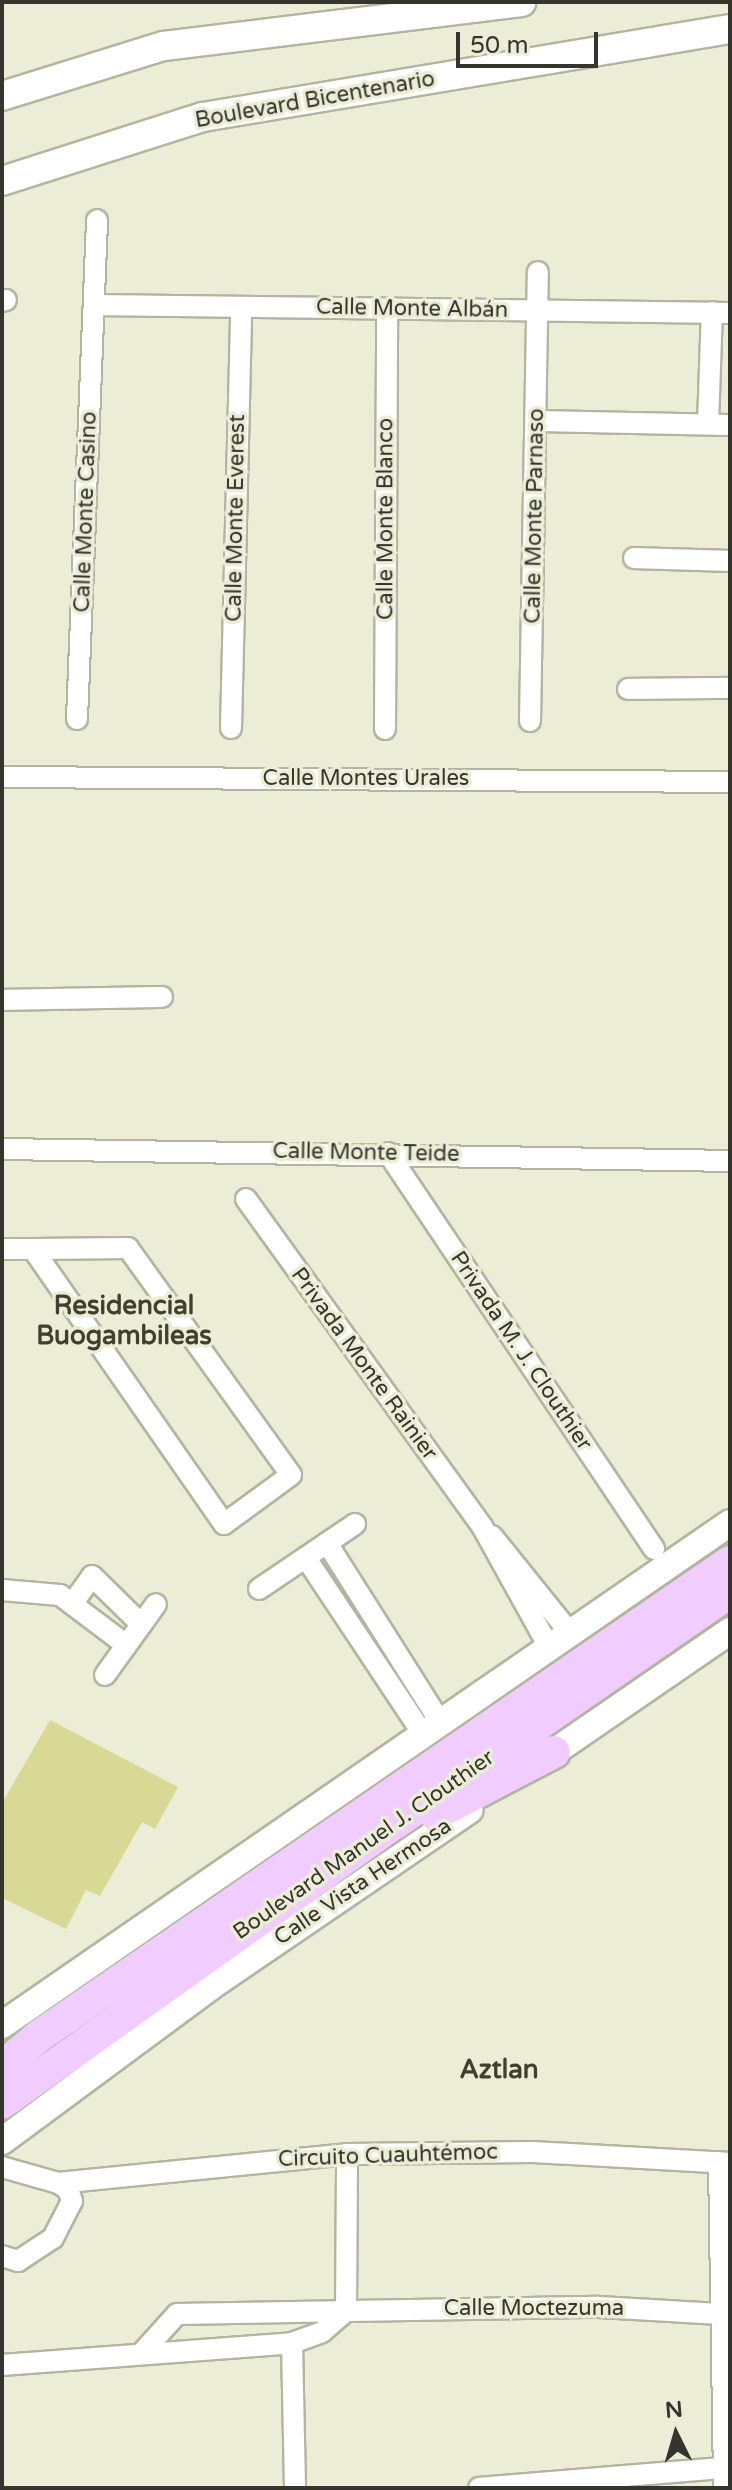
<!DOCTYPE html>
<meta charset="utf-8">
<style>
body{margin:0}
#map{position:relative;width:732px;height:2490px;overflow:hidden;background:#ecedd7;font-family:"Varela Round",sans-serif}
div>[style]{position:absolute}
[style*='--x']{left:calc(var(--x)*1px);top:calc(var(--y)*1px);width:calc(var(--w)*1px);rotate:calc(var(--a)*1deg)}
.building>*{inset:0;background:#d8d994}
.roads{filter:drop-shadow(2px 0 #b4b5a0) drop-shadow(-2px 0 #b4b5a0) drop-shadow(0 2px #b4b5a0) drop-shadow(0 -2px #b4b5a0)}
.minor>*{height:20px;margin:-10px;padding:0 10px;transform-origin:10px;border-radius:10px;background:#fff}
.tertiary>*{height:26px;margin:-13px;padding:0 13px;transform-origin:13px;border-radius:13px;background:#fff}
.secondary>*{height:28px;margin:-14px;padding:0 14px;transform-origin:14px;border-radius:14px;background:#fff}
.primary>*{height:32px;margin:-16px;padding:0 16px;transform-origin:16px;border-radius:16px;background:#f1ccfe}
span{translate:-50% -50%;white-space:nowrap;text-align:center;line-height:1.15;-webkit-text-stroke:7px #ecedd7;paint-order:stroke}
.street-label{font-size:22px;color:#35352d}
.quarter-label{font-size:26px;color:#40402e;font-weight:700}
.frame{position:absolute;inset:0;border:4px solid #35352d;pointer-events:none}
.north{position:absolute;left:636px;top:2394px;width:80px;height:80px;-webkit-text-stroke:6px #ecedd7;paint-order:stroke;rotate:355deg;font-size:22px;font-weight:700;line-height:32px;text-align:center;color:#35352d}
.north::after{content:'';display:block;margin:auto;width:28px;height:36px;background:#35352d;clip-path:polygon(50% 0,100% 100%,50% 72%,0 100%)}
.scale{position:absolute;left:456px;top:32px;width:142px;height:36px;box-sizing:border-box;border:4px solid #35352d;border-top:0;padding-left:10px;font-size:24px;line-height:28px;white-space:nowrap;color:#35352d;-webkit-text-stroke:6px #ecedd7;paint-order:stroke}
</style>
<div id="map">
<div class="building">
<div style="clip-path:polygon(50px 1720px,178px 1787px,155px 1829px,142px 1822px,100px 1896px,86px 1890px,66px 1929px,2px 1898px,2px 1803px)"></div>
</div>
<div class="roads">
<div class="minor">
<div style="--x:2;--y:301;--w:4;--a:-14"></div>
<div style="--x:94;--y:305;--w:636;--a:0.72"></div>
<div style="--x:537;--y:421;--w:193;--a:1.2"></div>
<div style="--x:708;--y:424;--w:112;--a:-88"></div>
<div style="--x:634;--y:558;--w:96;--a:1.8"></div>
<div style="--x:628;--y:689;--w:102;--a:-0.6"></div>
<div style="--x:77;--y:719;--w:499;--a:-87.7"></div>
<div style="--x:530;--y:721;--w:449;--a:-89"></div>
<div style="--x:231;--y:728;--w:421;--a:-88.6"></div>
<div style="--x:385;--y:729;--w:420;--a:-89.7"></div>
<div style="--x:2;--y:777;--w:728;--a:0.39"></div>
<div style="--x:2;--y:1000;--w:160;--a:-1.1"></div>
<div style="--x:2;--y:1149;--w:728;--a:0.94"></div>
<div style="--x:388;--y:1153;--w:477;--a:56.1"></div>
<div style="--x:246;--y:1199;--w:405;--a:54.2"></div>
<div style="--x:483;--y:1528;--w:136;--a:61"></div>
<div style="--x:2;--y:1249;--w:31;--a:0"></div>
<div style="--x:33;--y:1249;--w:95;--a:-0.6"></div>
<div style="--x:128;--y:1248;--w:279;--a:54.3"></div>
<div style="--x:291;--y:1475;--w:83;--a:143.8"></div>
<div style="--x:224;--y:1524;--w:335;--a:-124.8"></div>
<div style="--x:492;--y:1536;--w:124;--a:51.2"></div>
<div style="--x:327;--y:1543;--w:212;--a:57.7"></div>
<div style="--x:306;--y:1558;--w:211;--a:56.4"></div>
<div style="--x:259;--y:1589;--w:116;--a:-34.1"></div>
<div style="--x:2;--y:1590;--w:58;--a:4.9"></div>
<div style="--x:60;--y:1595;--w:83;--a:37.1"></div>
<div style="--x:72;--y:1604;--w:34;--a:-54"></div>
<div style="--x:92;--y:1576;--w:69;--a:44.4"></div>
<div style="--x:105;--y:1675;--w:87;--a:-54.3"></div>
<div style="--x:719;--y:2162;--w:326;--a:89.1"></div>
<div style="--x:2;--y:2167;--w:58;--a:15.9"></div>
<div style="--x:58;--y:2183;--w:12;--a:31"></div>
<div style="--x:68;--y:2189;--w:13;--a:72"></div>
<div style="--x:72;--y:2201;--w:42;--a:117.2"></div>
<div style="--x:53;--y:2238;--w:42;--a:146.7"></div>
<div style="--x:18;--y:2261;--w:17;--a:-163"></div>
<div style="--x:58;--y:2183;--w:290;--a:-5.7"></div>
<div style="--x:347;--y:2154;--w:186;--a:-0.6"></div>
<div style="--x:533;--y:2152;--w:197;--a:3.2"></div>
<div style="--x:292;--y:2343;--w:145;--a:88.8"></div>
<div style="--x:141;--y:2354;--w:54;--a:-48"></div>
<div style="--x:177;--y:2314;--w:422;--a:-1"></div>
<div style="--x:599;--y:2307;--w:122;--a:3.3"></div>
<div style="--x:2;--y:2365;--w:291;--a:-4.3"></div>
<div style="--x:292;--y:2343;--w:32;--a:-20"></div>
<div style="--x:322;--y:2332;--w:32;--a:-41"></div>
<div style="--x:346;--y:2311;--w:157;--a:-89.6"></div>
<div style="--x:479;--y:2488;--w:246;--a:-4.7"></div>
</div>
<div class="tertiary">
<div style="--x:538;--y:1763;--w:233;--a:-34.5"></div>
<div style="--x:2;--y:2025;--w:884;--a:-34.59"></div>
<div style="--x:2;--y:2141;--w:259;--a:-36.5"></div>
<div style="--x:210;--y:1987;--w:314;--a:-34.3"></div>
</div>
<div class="secondary">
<div style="--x:2;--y:96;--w:170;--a:-17.2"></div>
<div style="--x:164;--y:46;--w:360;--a:-7"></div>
<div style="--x:2;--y:181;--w:211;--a:-17.7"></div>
<div style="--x:203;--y:117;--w:534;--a:-9.48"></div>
</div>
<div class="primary">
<div style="--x:435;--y:1814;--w:134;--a:-27.5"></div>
<div style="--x:2;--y:2067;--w:48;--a:-40"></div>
<div style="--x:39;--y:2036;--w:838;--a:-34.45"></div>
<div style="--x:2;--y:2103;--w:483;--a:-35.5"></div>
<div style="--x:395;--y:1823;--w:407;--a:-34.6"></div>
</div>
</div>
<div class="street-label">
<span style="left:315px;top:100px;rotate:-10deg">Boulevard Bicentenario</span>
<span style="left:412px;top:309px;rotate:1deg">Calle Monte Albán</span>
<span style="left:86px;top:512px;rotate:-88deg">Calle Monte Casino</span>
<span style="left:535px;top:516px;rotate:-89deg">Calle Monte Parnaso</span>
<span style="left:236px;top:518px;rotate:-89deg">Calle Monte Everest</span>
<span style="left:386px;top:519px;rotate:-90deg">Calle Monte Blanco</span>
<span style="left:366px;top:779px">Calle Montes Urales</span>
<span style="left:366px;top:1153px;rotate:1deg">Calle Monte Teide</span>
<span style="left:521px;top:1351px;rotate:56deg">Privada M. J. Clouthier</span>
<span style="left:364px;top:1364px;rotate:54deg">Privada Monte Rainier</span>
<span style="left:364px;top:1845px;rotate:-35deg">Boulevard Manuel J. Clouthier</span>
<span style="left:363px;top:1882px;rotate:-34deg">Calle Vista Hermosa</span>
<span style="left:388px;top:2156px;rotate:-2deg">Circuito Cuauhtémoc</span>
<span style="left:534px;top:2309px">Calle Moctezuma</span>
</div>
<div class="quarter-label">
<span style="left:124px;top:1321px">Residencial<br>Buogambileas</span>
<span style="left:499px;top:2070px">Aztlan</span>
</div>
<div class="frame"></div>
<div class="north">N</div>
<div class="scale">50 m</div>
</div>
